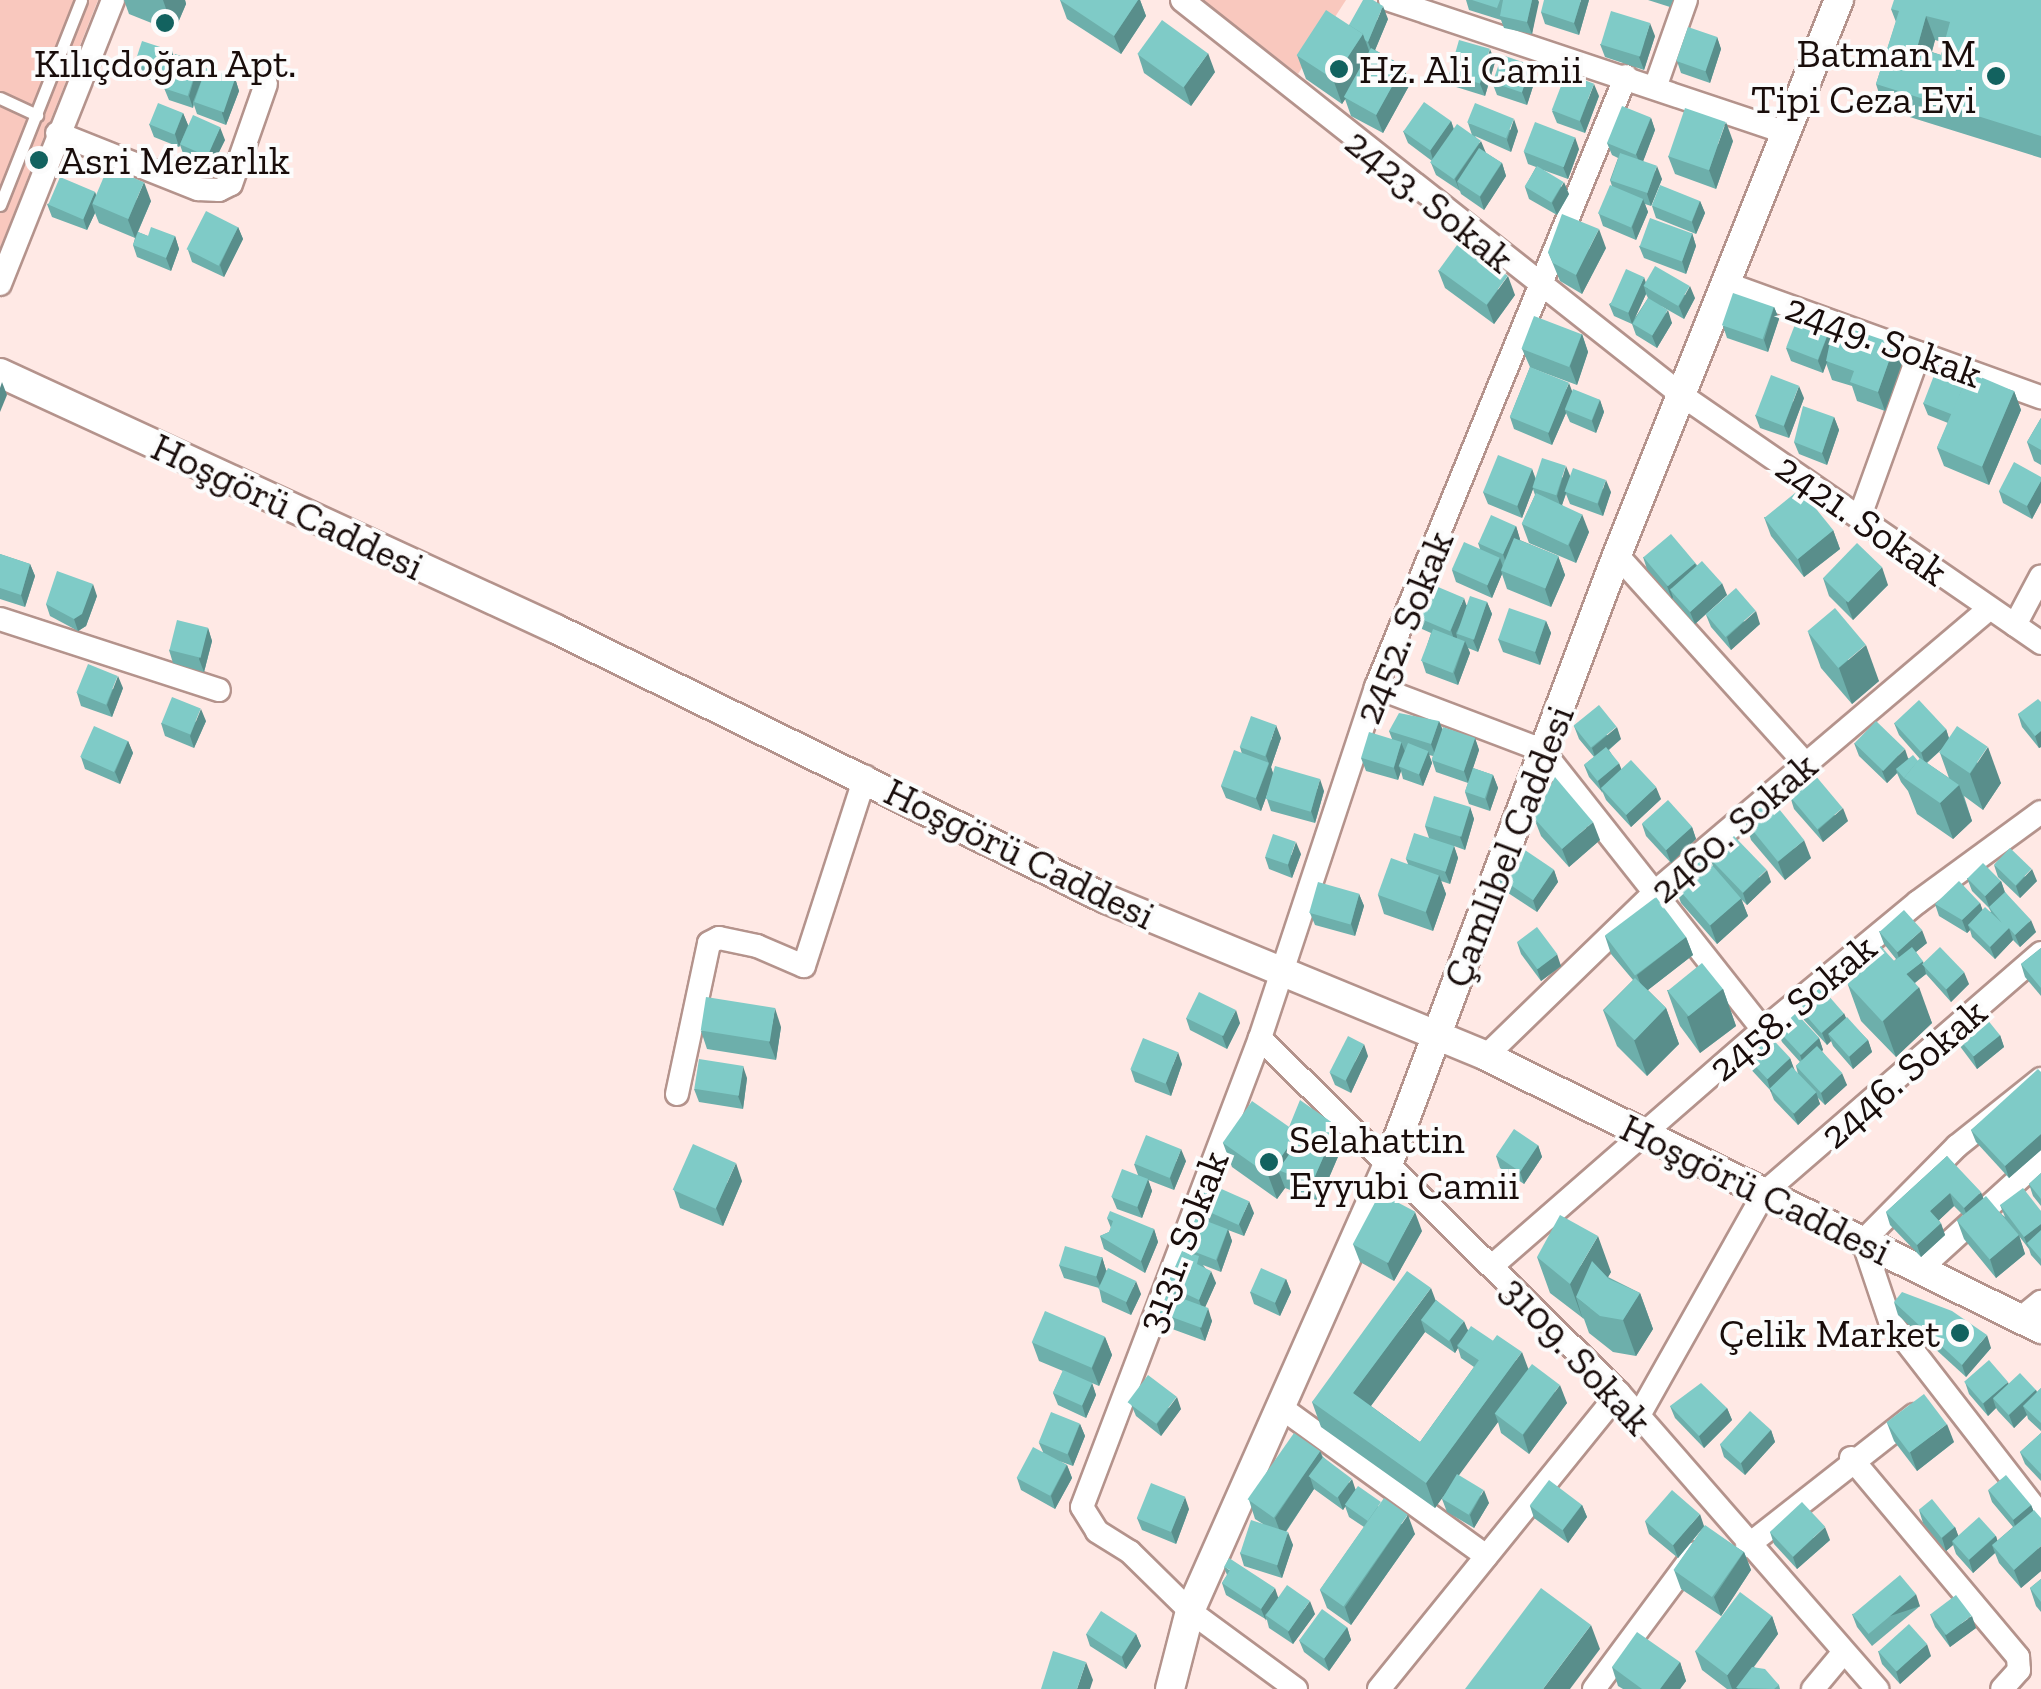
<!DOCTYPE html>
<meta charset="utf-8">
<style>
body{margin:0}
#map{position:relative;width:2041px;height:1689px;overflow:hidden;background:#ffe9e5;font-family:"Zilla Slab",serif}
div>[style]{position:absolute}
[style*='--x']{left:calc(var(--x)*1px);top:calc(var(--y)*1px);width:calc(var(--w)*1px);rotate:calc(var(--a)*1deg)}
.green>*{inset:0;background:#f9c8be}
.roads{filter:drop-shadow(2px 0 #b4938c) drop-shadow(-2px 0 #b4938c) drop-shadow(0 2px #b4938c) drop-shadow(0 -2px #b4938c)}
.service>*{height:11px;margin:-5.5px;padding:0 5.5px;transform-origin:5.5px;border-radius:5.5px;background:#fff}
.minor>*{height:22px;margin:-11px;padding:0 11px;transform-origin:11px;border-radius:11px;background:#fff}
.tertiary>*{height:28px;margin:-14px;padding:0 14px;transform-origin:14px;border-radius:14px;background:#fff}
.wall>*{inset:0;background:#6dafab}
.shaded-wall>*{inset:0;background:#598e8b;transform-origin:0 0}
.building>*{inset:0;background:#7fcbc7;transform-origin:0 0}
.dots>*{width:28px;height:28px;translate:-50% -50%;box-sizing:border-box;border:5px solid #fcfcfc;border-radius:50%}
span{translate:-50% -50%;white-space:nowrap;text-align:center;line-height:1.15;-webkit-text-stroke:8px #fcfcfc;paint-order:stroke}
.poi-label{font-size:40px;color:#190d0b}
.right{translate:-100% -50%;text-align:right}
.left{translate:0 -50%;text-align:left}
.street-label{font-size:40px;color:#190d0b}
</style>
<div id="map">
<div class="green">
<div style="clip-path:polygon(0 0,98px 0,0 248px)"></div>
<div style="clip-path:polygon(1203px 0,1346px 0,1298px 74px)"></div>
</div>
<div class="roads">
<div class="service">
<div style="--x:0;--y:98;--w:41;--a:24.7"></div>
<div style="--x:0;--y:205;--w:220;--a:-68.4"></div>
</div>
<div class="minor">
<div style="--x:1182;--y:0;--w:639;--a:38.32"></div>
<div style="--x:1683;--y:396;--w:435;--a:34.6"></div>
<div style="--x:1390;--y:0;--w:419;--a:18.5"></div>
<div style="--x:1656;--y:85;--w:90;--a:-70.6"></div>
<div style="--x:57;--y:133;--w:152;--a:21.7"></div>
<div style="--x:198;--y:189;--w:21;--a:3"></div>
<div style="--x:219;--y:190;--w:13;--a:-27"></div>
<div style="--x:231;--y:184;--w:106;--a:-70.7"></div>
<div style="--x:0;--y:284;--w:306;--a:-68.3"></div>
<div style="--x:1728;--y:284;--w:333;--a:19.9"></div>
<div style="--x:1860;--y:516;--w:173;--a:-70.1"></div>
<div style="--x:1617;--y:555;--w:282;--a:47.9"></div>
<div style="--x:0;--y:619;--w:230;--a:18"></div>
<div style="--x:2015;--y:625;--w:55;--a:-62"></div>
<div style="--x:1376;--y:687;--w:178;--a:20.8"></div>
<div style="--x:1542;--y:750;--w:357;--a:51.7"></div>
<div style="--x:1260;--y:1038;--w:505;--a:44.68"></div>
<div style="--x:1619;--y:1393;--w:393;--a:48.9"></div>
<div style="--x:1486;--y:1056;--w:235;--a:-44.1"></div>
<div style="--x:1655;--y:892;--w:438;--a:-40.3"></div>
<div style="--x:2041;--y:1079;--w:107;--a:141.4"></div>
<div style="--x:1957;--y:1146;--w:134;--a:134.7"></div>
<div style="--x:1863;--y:1241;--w:84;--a:71.4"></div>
<div style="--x:1890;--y:1321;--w:247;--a:52.2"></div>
<div style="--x:677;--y:1094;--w:154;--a:-78"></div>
<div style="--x:709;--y:943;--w:11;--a:-27"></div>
<div style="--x:719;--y:938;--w:39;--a:12"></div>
<div style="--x:757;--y:946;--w:51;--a:23.1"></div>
<div style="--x:804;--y:966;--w:199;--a:-72.1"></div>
<div style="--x:1492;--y:1266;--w:359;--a:-41.1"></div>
<div style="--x:1763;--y:1030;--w:201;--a:-39.6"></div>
<div style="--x:1918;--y:902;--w:152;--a:-36.2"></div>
<div style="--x:1920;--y:1269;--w:164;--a:-42.3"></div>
<div style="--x:2021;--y:1318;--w:26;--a:-39"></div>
<div style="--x:1279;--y:1406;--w:256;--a:35.9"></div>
<div style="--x:1638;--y:1417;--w:258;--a:-60.6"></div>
<div style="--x:1765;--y:1192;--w:365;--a:-40.9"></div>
<div style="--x:1851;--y:1458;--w:260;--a:50"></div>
<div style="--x:2018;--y:1657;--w:13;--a:86"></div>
<div style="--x:2019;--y:1670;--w:25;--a:132"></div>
<div style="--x:1747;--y:1546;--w:212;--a:-38.1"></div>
<div style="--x:1296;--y:1689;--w:132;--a:-143.7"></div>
<div style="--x:1190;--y:1611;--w:84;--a:-135.5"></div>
<div style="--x:1130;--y:1552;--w:39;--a:-148"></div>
<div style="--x:1097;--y:1531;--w:28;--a:-122"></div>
<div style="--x:1082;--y:1507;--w:502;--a:-69.22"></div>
<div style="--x:1260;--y:1038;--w:370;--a:-71.7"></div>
<div style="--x:1376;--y:687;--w:660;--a:-67.75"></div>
<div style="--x:1379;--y:1689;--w:381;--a:-51"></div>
<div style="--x:1594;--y:1689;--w:169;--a:-53.4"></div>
<div style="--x:1813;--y:1689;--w:47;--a:-50.2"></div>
</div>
<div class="tertiary">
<div style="--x:0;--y:373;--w:612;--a:24.72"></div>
<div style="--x:556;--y:629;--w:613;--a:26.15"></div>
<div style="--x:1106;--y:899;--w:411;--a:22.4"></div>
<div style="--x:1486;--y:1056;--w:619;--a:26.19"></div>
<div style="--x:1170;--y:1689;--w:81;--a:-75.6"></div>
<div style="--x:1190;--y:1611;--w:491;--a:-66.1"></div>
<div style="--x:1389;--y:1162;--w:648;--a:-69.41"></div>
<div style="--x:1617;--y:555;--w:598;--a:-68.2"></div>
</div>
</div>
<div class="wall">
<div style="clip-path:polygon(124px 0,185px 0,186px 4px,174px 32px,129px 14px)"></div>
<div style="clip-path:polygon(1060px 0,1140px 0,1146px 16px,1121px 54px,1067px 19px)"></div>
<div style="clip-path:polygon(1466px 0,1538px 0,1532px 34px,1504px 28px,1501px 20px,1469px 10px)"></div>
<div style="clip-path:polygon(1589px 0,1579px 35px,1545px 24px,1541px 12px)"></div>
<div style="clip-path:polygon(1648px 0,1673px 0,1670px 7px)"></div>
<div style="clip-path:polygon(evenodd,2041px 0,2041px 158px,1884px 109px,1876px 84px,1896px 22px,1891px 9px,2041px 0,1935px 40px,1945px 43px,1941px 55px,1932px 52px,1935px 40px)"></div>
<div style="clip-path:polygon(1388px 19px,1375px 50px,1403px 66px,1410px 84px,1383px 133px,1351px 116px,1345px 99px,1342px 104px,1306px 79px,1297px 55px,1349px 25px)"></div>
<div style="clip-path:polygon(1655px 36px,1644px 70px,1605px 57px,1600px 44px)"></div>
<div style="clip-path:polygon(1717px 37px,1721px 49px,1710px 83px,1681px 73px,1677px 61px)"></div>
<div style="clip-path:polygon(1138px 54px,1215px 72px,1191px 106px,1144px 73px)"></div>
<div style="clip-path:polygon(174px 57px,204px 73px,235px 78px,239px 91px,226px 125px,197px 114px,194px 105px,193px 108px,169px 100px,164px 88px,165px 85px,139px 76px,134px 64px)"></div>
<div style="clip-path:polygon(1495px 62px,1485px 96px,1453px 86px,1448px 74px)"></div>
<div style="clip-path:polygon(1531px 65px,1536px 77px,1527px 105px,1497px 95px,1492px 82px)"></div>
<div style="clip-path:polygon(1599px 96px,1585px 133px,1557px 123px,1552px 111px)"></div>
<div style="clip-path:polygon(183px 113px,188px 125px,225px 140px,211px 168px,184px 156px,180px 145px,179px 147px,154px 137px,149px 124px)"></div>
<div style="clip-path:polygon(1651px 118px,1655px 130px,1643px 161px,1662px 179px,1651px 206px,1645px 204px,1648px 212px,1636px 240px,1603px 226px,1599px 214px,1612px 186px,1610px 180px,1618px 158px,1612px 155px,1607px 143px)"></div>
<div style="clip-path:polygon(1451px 121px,1454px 129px,1472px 135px,1468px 123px,1518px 131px,1511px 152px,1475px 136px,1486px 153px,1502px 163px,1506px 176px,1484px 210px,1461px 194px,1460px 191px,1436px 175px,1431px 163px,1432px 161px,1408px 143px,1403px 131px)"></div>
<div style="clip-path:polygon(1733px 141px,1716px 189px,1675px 174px,1668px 156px)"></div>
<div style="clip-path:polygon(1579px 149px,1568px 179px,1543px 170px,1569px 194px,1557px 215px,1529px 199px,1525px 187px,1536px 167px,1528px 164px,1524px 152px)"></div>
<div style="clip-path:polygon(95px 192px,96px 195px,151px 201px,138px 232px,148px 236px,175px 236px,179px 249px,171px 271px,137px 257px,133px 245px,135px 238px,99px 223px,95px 213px,87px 230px,52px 217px,47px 204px)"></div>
<div style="clip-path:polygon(1700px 201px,1705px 213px,1696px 234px,1656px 218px,1652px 206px)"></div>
<div style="clip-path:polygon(238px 227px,243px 239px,224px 277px,192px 262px,188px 250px)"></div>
<div style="clip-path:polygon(1692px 233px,1696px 246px,1686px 274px,1644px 258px,1639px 246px)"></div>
<div style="clip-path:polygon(1606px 248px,1582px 294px,1560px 281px,1548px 252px)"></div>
<div style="clip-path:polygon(1438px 270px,1515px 295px,1494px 324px,1445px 288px)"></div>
<div style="clip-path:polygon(evenodd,1646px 283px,1695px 298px,1684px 319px,1661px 306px,1672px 323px,1657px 348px,1636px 335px,1632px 324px,1614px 316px,1609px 304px,1646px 283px,1646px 294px,1648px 298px,1635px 318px,1646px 294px)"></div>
<div style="clip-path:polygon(1774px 307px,1779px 319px,1768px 352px,1727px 338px,1723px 326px)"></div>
<div style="clip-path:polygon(1831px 326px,1832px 330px,1902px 363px,1885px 411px,1857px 401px,1852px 386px,1832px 380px,1826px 363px,1823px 373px,1791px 361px,1786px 348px)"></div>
<div style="clip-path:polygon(1582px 334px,1588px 352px,1577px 385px,1531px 368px,1572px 392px,1600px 400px,1604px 412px,1596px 433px,1570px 422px,1566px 413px,1552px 445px,1514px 429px,1510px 417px,1530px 367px,1522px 349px)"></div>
<div style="clip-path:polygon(1967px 376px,2014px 391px,2021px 410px,1989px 485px,1944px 466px,1937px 448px,1948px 423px,1928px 415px,1923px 403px)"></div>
<div style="clip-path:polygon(1804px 398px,1789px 438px,1760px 428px,1755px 415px)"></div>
<div style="clip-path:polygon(1834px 417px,1839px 430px,1827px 465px,1799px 454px,1794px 442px)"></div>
<div style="clip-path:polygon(2041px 418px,2041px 465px,2034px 461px,2027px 442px)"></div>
<div style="clip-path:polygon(1532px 469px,1536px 479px,1570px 477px,1611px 492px,1603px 516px,1570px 504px,1566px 494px,1562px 505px,1589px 532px,1576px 563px,1529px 543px,1522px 524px,1535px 495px,1533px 489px,1522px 518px,1488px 504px,1483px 492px)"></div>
<div style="clip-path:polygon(2041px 477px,2041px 502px,2032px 519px,2003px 503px,1999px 491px)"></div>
<div style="clip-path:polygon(1764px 517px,1833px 530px,1840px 549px,1804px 577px,1771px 536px)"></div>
<div style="clip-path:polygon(1516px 526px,1520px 540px,1558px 556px,1565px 575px,1551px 607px,1507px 589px,1502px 574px,1492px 598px,1456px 582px,1452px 570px,1480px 549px,1478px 543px)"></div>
<div style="clip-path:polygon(0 554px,30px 564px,35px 576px,25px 607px,0 599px)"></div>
<div style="clip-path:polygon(1643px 557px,1695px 563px,1727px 595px,1695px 624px,1647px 569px)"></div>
<div style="clip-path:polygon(1823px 578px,1888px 585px,1853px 620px,1829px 596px)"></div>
<div style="clip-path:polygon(97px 596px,86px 626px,78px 631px,50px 616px,46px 604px)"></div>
<div style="clip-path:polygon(1487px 602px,1492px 614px,1478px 652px,1468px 648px,1470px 653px,1458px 685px,1426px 673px,1422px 661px,1431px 633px,1422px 629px,1417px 617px,1466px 605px)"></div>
<div style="clip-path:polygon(1706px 615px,1760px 624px,1731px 650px,1711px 627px)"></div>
<div style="clip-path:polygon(1546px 621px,1551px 633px,1540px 665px,1503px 652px,1498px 639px)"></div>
<div style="clip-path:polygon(208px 628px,212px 641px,204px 672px,173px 663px,169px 650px)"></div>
<div style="clip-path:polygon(1808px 632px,1879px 681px,1852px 704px,1821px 668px)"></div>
<div style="clip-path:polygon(123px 688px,112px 717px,81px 706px,77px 693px)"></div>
<div style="clip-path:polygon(2041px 702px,2041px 747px,2039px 748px,2022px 727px,2018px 714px)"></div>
<div style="clip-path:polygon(206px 721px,194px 748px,165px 736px,161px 723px)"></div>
<div style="clip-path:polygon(1439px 721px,1442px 729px,1475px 738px,1479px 750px,1473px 768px,1493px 775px,1498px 788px,1490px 811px,1469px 804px,1465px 792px,1468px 783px,1436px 772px,1432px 760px,1433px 756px,1429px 755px,1432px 763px,1423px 786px,1403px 779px,1401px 771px,1398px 780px,1366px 771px,1361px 758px,1392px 739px,1389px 731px)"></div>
<div style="clip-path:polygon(evenodd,1894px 723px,1946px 729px,1949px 738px,2001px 783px,1983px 810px,1964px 796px,1972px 821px,1953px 839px,1917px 814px,1908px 791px,1901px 782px,1897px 773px,1887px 783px,1859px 756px,1854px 743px,1918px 761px,1920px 759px,1899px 735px,1894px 723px,1942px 749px,1940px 753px,1949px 778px,1927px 763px,1942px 749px)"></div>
<div style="clip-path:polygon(1574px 726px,1621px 739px,1609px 750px,1621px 769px,1661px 799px,1631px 827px,1606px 800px,1603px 793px,1589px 777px,1584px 765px,1594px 757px,1579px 739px)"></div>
<div style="clip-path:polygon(1281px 738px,1271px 767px,1273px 774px,1324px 791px,1315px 823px,1271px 811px,1267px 799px,1271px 783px,1261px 811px,1226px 798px,1221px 786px,1242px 754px,1240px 747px)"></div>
<div style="clip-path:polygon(128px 741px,133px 753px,120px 784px,85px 769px,81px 757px)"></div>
<div style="clip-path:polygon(1790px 796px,1848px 821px,1823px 842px,1794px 809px)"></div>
<div style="clip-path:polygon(1470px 807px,1474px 819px,1465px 850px,1454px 846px,1458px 858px,1450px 884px,1441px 881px,1446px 894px,1433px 931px,1384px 914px,1378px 895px,1408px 864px,1406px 859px,1429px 838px,1425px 826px)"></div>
<div style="clip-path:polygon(1534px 818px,1600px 840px,1569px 867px,1541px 836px)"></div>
<div style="clip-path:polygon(1745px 821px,1811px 858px,1785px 880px,1751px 840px)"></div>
<div style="clip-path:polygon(1642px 824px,1692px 827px,1696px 839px,1671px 863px,1646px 836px)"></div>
<div style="clip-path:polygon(1301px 854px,1292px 878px,1269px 869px,1265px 857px)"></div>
<div style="clip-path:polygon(1710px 859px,1771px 882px,1747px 905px,1741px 899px,1748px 916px,1717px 944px,1681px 903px,1674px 884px,1713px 866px)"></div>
<div style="clip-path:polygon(1994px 865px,2037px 881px,2020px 898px,1998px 877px)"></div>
<div style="clip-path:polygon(1554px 870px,1558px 882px,1537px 912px,1502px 889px,1498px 876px)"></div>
<div style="clip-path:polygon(1967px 878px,2001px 881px,2005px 892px,2036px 932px,2020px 947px,2013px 940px,1995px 959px,1972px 937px,1970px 930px,1967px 933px,1939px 916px,1935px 904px,1980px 903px,1982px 910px,1991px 912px,1989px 908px,1972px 891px)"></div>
<div style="clip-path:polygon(1359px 894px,1364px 906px,1355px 936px,1315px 925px,1310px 913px)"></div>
<div style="clip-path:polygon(1879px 931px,1927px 943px,1916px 952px,1923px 963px,1969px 984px,1951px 1002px,1926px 974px,1915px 983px,1932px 1023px,1896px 1057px,1861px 1021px,1848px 985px,1850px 983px,1845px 978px,1841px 965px,1873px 961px,1871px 954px,1894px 961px,1896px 959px,1884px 944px)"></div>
<div style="clip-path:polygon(1605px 936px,1686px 937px,1693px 955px,1648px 990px,1666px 1008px,1679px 1044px,1647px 1076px,1617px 1046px,1603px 1010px,1633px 980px,1611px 954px)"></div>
<div style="clip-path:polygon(1517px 942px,1561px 966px,1541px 981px,1521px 954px)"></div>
<div style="clip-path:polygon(2041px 948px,2041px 996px,2025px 977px,2021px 964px)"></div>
<div style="clip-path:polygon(1723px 989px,1736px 1026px,1700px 1053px,1680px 1026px,1667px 990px)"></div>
<div style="clip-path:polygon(1799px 1007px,1846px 1018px,1868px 1040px,1872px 1052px,1853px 1069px,1833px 1046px,1831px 1041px,1827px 1045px,1804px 1020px)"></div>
<div style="clip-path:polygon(1186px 1018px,1240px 1023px,1227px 1049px,1190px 1030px)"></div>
<div style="clip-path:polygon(781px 1027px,776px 1060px,707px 1049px,701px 1031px)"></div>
<div style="clip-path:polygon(1951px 1029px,2000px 1035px,2004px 1047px,1977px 1069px,1956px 1041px)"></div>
<div style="clip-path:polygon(1777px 1030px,1819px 1038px,1823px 1050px,1822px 1051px,1847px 1085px,1825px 1105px,1817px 1097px,1820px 1104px,1798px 1125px,1774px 1100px,1770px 1090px,1746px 1064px,1742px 1052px,1790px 1058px,1794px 1070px,1798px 1074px,1796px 1066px,1800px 1062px,1782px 1042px)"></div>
<div style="clip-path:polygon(1368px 1056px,1351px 1093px,1335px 1085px,1330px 1073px)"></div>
<div style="clip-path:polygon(1182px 1064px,1171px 1096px,1135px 1082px,1131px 1070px)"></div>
<div style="clip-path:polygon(2041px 1072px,2041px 1150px,2009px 1178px,1976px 1142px,1971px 1130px)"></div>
<div style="clip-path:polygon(747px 1078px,743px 1109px,699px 1102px,694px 1089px)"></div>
<div style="clip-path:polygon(1289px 1127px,1343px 1145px,1319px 1201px,1285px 1188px,1277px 1199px,1232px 1167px,1223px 1143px)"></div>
<div style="clip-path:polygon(1538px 1145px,1542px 1157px,1524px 1184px,1500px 1168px,1496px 1156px)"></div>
<div style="clip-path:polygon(1947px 1156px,1983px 1199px,2005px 1217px,2000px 1205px,2041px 1211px,2041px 1266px,2031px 1255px,2029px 1249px,2019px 1236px,2025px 1254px,1996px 1278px,1964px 1239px,1957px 1220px,1963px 1215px,1954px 1206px,1939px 1220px,1945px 1235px,1921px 1257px,1890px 1225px,1886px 1212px)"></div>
<div style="clip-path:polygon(1186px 1161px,1174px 1190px,1148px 1180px,1152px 1191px,1142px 1218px,1117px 1209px,1112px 1197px,1138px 1175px,1134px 1164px)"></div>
<div style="clip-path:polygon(2041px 1173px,2041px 1206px,2033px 1196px,2029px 1184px)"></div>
<div style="clip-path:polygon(742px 1181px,723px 1226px,680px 1208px,674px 1190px)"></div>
<div style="clip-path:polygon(1198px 1207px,1254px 1213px,1244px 1236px,1228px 1230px,1232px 1241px,1221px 1272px,1203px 1265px,1216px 1283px,1205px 1307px,1212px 1321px,1205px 1341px,1164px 1326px,1160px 1313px,1171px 1294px,1167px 1285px,1186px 1252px,1185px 1248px,1203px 1219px)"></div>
<div style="clip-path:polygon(1107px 1218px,1154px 1229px,1158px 1242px,1145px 1273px,1104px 1249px,1100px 1236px,1109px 1232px,1111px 1228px)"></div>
<div style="clip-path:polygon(1422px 1231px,1394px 1281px,1360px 1262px,1353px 1244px)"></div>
<div style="clip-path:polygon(1102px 1257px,1106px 1270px,1141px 1294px,1131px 1315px,1102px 1302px,1099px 1288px,1064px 1278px,1059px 1265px)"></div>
<div style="clip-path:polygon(1537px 1257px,1611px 1272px,1608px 1277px,1640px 1293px,1653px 1329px,1636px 1356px,1613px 1352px,1589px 1333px,1584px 1319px,1550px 1293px)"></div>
<div style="clip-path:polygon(1286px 1279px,1291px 1292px,1280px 1316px,1254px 1304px,1250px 1292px)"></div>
<div style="clip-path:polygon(evenodd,1436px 1300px,1468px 1330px,1529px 1369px,1567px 1403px,1529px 1454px,1501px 1433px,1498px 1422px,1458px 1475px,1489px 1503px,1474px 1528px,1447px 1512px,1442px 1499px,1447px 1490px,1435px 1508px,1321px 1427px,1312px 1402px,1436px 1300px,1425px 1332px,1455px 1353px,1458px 1348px,1461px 1358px,1474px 1367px,1420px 1442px,1371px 1406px,1425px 1332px)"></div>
<div style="clip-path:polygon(1894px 1302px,1991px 1348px,1966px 1377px,1898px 1315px)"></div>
<div style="clip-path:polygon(1105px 1337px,1112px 1355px,1099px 1386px,1092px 1383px,1096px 1395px,1086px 1418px,1058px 1405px,1053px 1393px,1063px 1371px,1039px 1361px,1032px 1342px)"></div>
<div style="clip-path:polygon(1965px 1382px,2009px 1384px,2036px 1390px,2037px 1392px,2041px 1388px,2041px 1431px,2028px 1419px,2027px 1415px,2014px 1428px,1998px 1411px,1996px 1408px,1988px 1416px,1969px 1394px)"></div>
<div style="clip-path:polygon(1131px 1404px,1181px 1409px,1161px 1436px,1136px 1416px)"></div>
<div style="clip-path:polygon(1670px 1406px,1727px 1408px,1732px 1420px,1704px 1448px,1675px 1418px)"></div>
<div style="clip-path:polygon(1887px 1423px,1954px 1442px,1917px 1471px,1894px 1441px)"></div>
<div style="clip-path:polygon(1080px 1424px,1085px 1436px,1073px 1466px,1059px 1461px,1067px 1465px,1072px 1478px,1055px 1509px,1021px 1490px,1017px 1478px,1043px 1452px,1039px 1443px)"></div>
<div style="clip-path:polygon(1771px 1430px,1775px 1442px,1745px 1475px,1724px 1457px,1720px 1444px)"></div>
<div style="clip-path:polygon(2041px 1433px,2041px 1481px,2025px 1464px,2020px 1452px)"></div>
<div style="clip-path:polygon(1320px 1451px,1323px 1457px,1356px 1490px,1415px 1534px,1351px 1625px,1327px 1608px,1320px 1590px,1364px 1527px,1349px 1517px,1345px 1506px,1343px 1510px,1314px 1489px,1286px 1532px,1293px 1545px,1282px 1578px,1244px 1566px,1240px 1553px,1263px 1524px,1255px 1519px,1249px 1500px)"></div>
<div style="clip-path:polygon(1988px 1490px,2031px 1505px,2033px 1510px,2041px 1571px,2021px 1588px,1999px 1563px,1995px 1553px,1973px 1573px,1956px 1554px,1953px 1545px,1946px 1551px,1923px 1523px,1919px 1510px,1955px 1527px,1958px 1536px,1996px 1536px,1997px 1541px,2013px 1527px,1992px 1502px)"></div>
<div style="clip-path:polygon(1582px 1505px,1587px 1517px,1568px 1543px,1534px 1518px,1530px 1506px)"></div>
<div style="clip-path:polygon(1189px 1509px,1176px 1544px,1142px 1530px,1137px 1518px)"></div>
<div style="clip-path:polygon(1645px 1521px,1704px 1526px,1744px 1552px,1751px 1570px,1721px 1616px,1681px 1589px,1674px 1570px,1703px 1528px,1678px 1558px,1649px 1534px)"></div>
<div style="clip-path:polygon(1770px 1532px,1830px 1540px,1797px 1569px,1774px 1544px)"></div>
<div style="clip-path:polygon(1224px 1567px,1278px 1597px,1315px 1614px,1293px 1644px,1269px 1628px,1267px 1620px,1226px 1595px,1222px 1583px,1227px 1575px)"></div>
<div style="clip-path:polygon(2041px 1579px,2041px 1612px,2036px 1606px,2030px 1588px)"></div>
<div style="clip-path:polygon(1920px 1606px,1872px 1646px,1857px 1627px,1852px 1614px)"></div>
<div style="clip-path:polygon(1930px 1614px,1976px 1628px,1950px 1647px,1935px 1627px)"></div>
<div style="clip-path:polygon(1772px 1616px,1778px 1634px,1754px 1667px,1779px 1685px,1780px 1689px,1727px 1689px,1702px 1670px,1695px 1651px)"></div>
<div style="clip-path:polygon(1347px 1627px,1351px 1640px,1329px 1671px,1304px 1652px,1299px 1640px)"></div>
<div style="clip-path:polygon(1086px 1634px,1136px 1634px,1141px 1646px,1126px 1669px,1090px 1646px)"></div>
<div style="clip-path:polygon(1878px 1651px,1931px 1656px,1900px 1684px,1882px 1664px)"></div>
<div style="clip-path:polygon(1680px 1662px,1686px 1681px,1680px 1689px,1623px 1689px,1618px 1686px,1612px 1667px)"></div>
</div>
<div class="shaded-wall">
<div style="clip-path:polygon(163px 0,185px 0,186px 4px,174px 32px)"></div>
<div style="clip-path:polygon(1138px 0,1140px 0,1146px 16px,1121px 54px,1114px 36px)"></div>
<div style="clip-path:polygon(1532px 0,1538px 0,1539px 2px,1532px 34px,1527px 22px)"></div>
<div style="clip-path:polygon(1581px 0,1589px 0,1579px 35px,1574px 23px)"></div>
<div style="clip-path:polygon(1383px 6px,1388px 19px,1373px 55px,1368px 42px)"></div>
<div style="clip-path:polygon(1926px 16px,1935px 40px,1926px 72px,1917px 48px)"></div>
<div style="clip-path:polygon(1650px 23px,1655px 36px,1644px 70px,1639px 57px)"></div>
<div style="clip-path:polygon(1363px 34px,1372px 59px,1342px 104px,1333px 79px)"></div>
<div style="clip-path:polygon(1717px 37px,1721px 49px,1710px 83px,1705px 70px)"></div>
<div style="clip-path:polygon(1490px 49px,1495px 62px,1485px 96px,1480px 84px)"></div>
<div style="clip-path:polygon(172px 51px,176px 64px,169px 86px,164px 74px)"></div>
<div style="clip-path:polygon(1208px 53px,1215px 72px,1191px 106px,1184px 87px)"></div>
<div style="clip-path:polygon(199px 62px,204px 74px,193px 102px,193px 108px,189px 96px)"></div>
<div style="clip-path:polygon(1531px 65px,1536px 77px,1527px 105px,1522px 92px)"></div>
<div style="clip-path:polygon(1403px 66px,1410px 84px,1383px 133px,1376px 115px)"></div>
<div style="clip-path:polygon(235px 78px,239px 91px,226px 125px,222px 113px)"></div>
<div style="clip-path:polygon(1594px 84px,1599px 96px,1585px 133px,1580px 121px)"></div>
<div style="clip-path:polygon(183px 113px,188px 125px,179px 147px,175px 134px)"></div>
<div style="clip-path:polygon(1651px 118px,1655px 130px,1641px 167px,1636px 154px)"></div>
<div style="clip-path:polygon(1514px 119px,1518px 131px,1511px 152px,1507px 140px)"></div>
<div style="clip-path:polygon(1451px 121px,1455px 134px,1434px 163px,1430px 150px)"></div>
<div style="clip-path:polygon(1726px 122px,1733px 141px,1716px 189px,1709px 170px)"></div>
<div style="clip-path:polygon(220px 127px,225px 140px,211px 168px,207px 156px)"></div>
<div style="clip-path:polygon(1575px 137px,1579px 149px,1568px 179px,1563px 167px)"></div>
<div style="clip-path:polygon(1481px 141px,1486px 153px,1457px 182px,1460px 192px,1455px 179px)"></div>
<div style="clip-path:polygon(1502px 163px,1506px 176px,1484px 210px,1480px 197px)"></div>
<div style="clip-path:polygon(1657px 166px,1662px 179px,1651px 206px,1647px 194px)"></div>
<div style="clip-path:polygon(144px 182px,151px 201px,135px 238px,128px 220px)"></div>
<div style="clip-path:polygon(1564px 182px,1569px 194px,1557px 215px,1552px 203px)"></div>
<div style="clip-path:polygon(95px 192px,99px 204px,92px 204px,95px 213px,87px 230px,83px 218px)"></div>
<div style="clip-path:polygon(1643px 199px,1648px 212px,1636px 240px,1632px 227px)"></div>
<div style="clip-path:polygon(1700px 201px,1705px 213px,1696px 234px,1692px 222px)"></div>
<div style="clip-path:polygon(238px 227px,243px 239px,224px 277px,220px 265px)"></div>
<div style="clip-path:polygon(1599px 229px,1606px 248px,1582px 294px,1576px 275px)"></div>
<div style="clip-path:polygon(1692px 233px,1696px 246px,1686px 274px,1682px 261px)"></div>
<div style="clip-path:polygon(175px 236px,179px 249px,171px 271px,166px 258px)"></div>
<div style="clip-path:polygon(1508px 276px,1515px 295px,1494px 324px,1487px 305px)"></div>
<div style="clip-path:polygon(1644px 277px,1648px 289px,1644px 286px,1646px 294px,1632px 324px,1628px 312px)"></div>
<div style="clip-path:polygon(1690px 286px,1695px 298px,1684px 319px,1679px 306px)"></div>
<div style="clip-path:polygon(1774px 307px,1779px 319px,1768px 352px,1764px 340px)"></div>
<div style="clip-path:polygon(1668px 310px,1672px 323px,1657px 348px,1652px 336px)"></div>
<div style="clip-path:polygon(1831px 326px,1836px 339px,1823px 373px,1818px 361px)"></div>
<div style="clip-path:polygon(1582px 334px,1588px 352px,1577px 385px,1570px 366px)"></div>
<div style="clip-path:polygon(1895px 344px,1902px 363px,1885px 411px,1878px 392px)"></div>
<div style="clip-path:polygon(2px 382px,7px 395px,0 412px,0 388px)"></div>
<div style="clip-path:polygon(1569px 383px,1574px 396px,1565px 410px,1566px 413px,1552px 445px,1548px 433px)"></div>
<div style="clip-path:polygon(1799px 386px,1804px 398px,1789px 438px,1784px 426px)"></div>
<div style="clip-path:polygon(2014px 391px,2021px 410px,1989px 485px,1982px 466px)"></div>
<div style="clip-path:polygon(1600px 400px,1604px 412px,1596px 433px,1592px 421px)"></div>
<div style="clip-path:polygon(1834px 417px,1839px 430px,1827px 465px,1822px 453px)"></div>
<div style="clip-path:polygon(1566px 466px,1571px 478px,1561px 508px,1557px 496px)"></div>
<div style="clip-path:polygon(1532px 469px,1536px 481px,1522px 518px,1517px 505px)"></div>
<div style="clip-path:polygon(1606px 480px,1611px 492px,1603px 516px,1598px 504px)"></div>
<div style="clip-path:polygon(2041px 481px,2041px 502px,2032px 519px,2027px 506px)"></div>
<div style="clip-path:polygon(1582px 514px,1589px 532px,1576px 563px,1569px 545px)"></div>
<div style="clip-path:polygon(1516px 526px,1520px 539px,1507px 567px,1503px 554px)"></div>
<div style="clip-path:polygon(1833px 530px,1840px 549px,1804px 577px,1798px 559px)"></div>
<div style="clip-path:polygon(1558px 556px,1565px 575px,1551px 607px,1545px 589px)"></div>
<div style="clip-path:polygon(1500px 558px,1504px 570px,1501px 570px,1502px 574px,1492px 598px,1487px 586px)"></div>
<div style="clip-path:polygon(1695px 563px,1699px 576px,1670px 589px,1673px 597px,1672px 599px,1667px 586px)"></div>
<div style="clip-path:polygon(30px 564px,35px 576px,25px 607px,21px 595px)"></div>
<div style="clip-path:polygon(1882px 567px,1888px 585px,1853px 620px,1846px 602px)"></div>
<div style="clip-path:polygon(1722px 583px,1727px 595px,1695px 624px,1690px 612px)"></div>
<div style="clip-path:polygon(93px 584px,97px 596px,86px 626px,78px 631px,74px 619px)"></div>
<div style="clip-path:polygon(1464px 598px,1468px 610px,1456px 633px,1457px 637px,1455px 643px,1451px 630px)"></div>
<div style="clip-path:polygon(1487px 602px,1492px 614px,1478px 652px,1473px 640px)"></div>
<div style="clip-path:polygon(1756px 611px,1760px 624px,1731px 650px,1727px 637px)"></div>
<div style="clip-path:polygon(1546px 621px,1551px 633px,1540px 665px,1535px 652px)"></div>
<div style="clip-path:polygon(208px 628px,212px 641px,204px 672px,199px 659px)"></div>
<div style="clip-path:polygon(1465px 641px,1470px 653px,1458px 685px,1454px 673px)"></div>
<div style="clip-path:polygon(1866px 645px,1879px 681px,1852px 704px,1839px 668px)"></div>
<div style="clip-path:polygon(118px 676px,123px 688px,112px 717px,107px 705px)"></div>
<div style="clip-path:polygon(201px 709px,206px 721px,194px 748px,190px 736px)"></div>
<div style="clip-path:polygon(1439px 721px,1444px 733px,1436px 757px,1431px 744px)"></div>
<div style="clip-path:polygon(1276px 725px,1281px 738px,1271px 767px,1274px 776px,1261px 811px,1256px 798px,1269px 764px,1266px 756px)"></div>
<div style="clip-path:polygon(1617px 727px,1621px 739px,1596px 760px,1592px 748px)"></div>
<div style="clip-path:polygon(1946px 729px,1950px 742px,1925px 764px,1921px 752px)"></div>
<div style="clip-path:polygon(2041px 731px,2041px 747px,2039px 748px,2035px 736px)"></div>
<div style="clip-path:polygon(1475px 738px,1479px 750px,1468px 783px,1464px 771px)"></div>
<div style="clip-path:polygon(128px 741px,133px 753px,120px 784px,115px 772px)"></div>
<div style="clip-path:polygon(1401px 742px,1406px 754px,1399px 766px,1401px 771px,1398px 780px,1394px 768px)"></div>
<div style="clip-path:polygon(1988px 747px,2001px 783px,1983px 810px,1970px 774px)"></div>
<div style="clip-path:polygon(1905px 749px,1909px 761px,1896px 769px,1897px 773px,1887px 783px,1882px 771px)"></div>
<div style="clip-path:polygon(1428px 751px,1432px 763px,1423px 786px,1419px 774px)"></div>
<div style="clip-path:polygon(1619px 763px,1624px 776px,1601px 788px,1602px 793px,1598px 781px)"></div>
<div style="clip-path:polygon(1493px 775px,1498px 788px,1490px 811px,1486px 799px)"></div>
<div style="clip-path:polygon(1320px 779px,1324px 791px,1315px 823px,1311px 811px)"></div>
<div style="clip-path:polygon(1959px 785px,1972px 821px,1953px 839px,1940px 803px)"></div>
<div style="clip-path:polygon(1656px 787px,1661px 799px,1631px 827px,1626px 815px)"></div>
<div style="clip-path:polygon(1470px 807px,1474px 819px,1465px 850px,1460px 837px)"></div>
<div style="clip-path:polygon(1843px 808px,1848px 821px,1823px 842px,1818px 830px)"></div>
<div style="clip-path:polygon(1593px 822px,1600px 840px,1569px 867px,1562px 849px)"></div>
<div style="clip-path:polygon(1692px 827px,1696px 839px,1671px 863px,1666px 850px)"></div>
<div style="clip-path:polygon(1804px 840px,1811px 858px,1785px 880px,1778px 862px)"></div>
<div style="clip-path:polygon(1296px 842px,1301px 854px,1292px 878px,1288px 865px)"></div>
<div style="clip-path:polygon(1454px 846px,1458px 858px,1450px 884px,1445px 872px)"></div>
<div style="clip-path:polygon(2032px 869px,2037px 881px,2020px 898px,2016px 886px)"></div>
<div style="clip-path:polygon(1554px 870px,1558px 882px,1537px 912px,1533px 900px)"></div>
<div style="clip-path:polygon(1767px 870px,1771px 882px,1747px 905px,1743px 893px)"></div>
<div style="clip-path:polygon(1439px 875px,1446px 894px,1433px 931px,1426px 912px)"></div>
<div style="clip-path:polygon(2001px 881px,2005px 893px,1990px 909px,1985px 896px)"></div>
<div style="clip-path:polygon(1359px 894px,1364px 906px,1355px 936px,1351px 924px)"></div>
<div style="clip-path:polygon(1741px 898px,1748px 916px,1717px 944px,1710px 925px)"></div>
<div style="clip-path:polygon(1980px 903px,1985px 916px,1968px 925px,1970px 930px,1967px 933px,1962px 920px)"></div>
<div style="clip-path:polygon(2031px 920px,2036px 932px,2020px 947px,2015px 935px)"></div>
<div style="clip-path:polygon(2009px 928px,2013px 940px,1995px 959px,1990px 947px)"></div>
<div style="clip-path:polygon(1922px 930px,1927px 943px,1901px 964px,1897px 952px)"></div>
<div style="clip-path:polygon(1686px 937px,1693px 955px,1644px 993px,1637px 975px)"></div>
<div style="clip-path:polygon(1557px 954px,1561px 966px,1541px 981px,1537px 969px)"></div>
<div style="clip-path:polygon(1923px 961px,1926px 974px,1905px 990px,1901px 978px)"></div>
<div style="clip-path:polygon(1964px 972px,1969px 984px,1951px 1002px,1946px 989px)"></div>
<div style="clip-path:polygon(1919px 987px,1932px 1023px,1896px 1057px,1883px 1021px)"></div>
<div style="clip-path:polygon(1723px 989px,1736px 1026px,1700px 1053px,1687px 1017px)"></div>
<div style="clip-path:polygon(775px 1008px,781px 1027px,776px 1060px,769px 1042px)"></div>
<div style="clip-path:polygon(1666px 1008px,1679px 1044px,1647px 1076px,1634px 1040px)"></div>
<div style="clip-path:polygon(1236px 1010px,1240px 1023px,1227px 1049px,1222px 1036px)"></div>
<div style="clip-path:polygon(1844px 1013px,1849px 1025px,1828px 1034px,1831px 1041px,1827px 1045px,1822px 1033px)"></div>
<div style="clip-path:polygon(2000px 1035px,2004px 1047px,1977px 1069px,1973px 1056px)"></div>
<div style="clip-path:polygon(1819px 1038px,1823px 1050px,1804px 1067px,1800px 1055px)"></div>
<div style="clip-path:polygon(1868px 1040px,1872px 1052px,1853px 1069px,1849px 1056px)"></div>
<div style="clip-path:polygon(1364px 1044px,1368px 1056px,1351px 1093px,1346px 1080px)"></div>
<div style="clip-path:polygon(1178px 1052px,1182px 1064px,1171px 1096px,1166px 1083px)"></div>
<div style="clip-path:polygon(1790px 1058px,1795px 1071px,1771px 1092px,1767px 1079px)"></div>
<div style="clip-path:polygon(743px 1066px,747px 1078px,743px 1109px,738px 1096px)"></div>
<div style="clip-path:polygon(1842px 1073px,1847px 1085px,1825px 1105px,1821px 1093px)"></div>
<div style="clip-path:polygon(1816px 1092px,1820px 1104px,1798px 1125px,1793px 1113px)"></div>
<div style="clip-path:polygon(1337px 1126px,1343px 1145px,1319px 1201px,1312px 1183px)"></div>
<div style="clip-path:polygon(1298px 1133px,1306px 1158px,1278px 1170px,1285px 1188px,1277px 1199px,1268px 1175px)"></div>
<div style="clip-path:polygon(2041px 1134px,2041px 1150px,2009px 1178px,2005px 1166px)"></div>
<div style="clip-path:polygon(1538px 1145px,1542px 1157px,1524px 1184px,1520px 1172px)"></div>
<div style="clip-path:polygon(1181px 1149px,1186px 1161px,1174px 1190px,1170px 1178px)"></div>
<div style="clip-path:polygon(736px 1163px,742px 1181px,723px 1226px,716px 1208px)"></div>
<div style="clip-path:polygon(1148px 1179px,1152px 1191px,1142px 1218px,1137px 1206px)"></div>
<div style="clip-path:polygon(1981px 1192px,1986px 1205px,1969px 1221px,1964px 1208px)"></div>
<div style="clip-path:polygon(1950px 1193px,1954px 1206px,1935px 1224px,1930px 1211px)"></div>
<div style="clip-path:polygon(1249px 1201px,1254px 1213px,1244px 1236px,1239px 1224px)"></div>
<div style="clip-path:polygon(1415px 1212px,1422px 1231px,1394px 1281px,1387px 1263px)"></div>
<div style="clip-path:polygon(1941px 1223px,1945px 1235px,1921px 1257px,1917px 1245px)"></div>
<div style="clip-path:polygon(2041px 1224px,2041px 1239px,2027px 1243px,2029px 1249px,2024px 1237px)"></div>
<div style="clip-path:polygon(1154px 1229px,1158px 1242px,1145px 1273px,1141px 1261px)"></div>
<div style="clip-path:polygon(1228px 1229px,1232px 1241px,1221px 1272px,1217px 1260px)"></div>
<div style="clip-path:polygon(2019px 1235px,2025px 1254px,1996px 1278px,1990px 1259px)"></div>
<div style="clip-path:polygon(1598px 1236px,1611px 1272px,1590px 1308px,1576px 1297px,1583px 1320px,1570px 1284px)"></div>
<div style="clip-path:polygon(1102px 1257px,1106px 1270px,1101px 1288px,1096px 1276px)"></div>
<div style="clip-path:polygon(1211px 1271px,1216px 1283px,1203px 1312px,1199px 1300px)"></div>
<div style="clip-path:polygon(1286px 1279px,1291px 1292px,1280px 1316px,1275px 1303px)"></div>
<div style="clip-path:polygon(1136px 1281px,1141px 1294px,1131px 1315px,1126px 1303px)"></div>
<div style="clip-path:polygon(1431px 1288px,1440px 1312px,1421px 1320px,1425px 1332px,1362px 1418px,1353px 1393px)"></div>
<div style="clip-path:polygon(1640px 1293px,1653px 1329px,1636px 1356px,1623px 1320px)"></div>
<div style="clip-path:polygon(1208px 1308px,1212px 1321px,1205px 1341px,1200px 1328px)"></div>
<div style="clip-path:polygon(1464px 1321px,1469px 1333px,1457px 1345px,1458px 1348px,1455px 1353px,1450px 1340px)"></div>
<div style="clip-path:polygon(1987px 1335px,1991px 1348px,1966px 1377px,1962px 1365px)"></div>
<div style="clip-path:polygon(1105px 1337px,1112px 1355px,1099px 1386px,1092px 1368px)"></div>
<div style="clip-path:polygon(1522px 1352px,1531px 1376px,1495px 1414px,1498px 1422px,1435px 1508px,1426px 1483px)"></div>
<div style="clip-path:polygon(2008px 1382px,2012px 1394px,1993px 1399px,1996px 1408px,1988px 1416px,1983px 1403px)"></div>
<div style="clip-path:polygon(1092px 1383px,1096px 1395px,1086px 1418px,1082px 1405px)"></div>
<div style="clip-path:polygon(1560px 1385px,1567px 1403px,1529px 1454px,1523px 1435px)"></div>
<div style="clip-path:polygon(2036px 1390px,2040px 1402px,2023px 1406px,2027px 1415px,2014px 1428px,2009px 1415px)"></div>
<div style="clip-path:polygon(1177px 1397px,1181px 1409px,1161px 1436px,1157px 1424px)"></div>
<div style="clip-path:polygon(1727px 1408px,1732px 1420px,1704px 1448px,1699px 1436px)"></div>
<div style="clip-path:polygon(1080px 1424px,1085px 1436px,1073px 1466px,1068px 1454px)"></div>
<div style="clip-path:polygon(1947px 1424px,1954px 1442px,1917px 1471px,1910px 1452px)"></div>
<div style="clip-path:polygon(1771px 1430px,1775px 1442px,1745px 1475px,1741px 1463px)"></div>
<div style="clip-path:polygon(1320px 1451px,1327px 1470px,1310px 1477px,1314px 1489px,1282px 1537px,1275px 1518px)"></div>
<div style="clip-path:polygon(1067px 1465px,1072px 1478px,1055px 1509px,1051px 1496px)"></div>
<div style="clip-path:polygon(1352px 1479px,1356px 1491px,1343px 1510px,1338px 1497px)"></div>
<div style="clip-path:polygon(1484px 1490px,1489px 1503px,1474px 1528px,1470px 1515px)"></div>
<div style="clip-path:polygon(1185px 1497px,1189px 1509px,1176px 1544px,1171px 1531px)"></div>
<div style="clip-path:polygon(1582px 1505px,1587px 1517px,1568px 1543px,1563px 1530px)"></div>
<div style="clip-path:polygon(2031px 1505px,2036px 1517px,2017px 1532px,2013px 1520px)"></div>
<div style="clip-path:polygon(1700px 1514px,1704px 1526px,1678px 1558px,1673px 1545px)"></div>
<div style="clip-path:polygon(1408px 1515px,1415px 1534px,1351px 1625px,1345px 1607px)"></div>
<div style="clip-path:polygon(1825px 1527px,1830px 1540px,1797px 1569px,1793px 1557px)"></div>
<div style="clip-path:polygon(1955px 1527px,1960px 1540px,1952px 1541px,1953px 1545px,1946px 1551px,1942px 1538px)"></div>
<div style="clip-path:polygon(1288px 1532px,1293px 1545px,1282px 1578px,1277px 1566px)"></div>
<div style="clip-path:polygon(1996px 1536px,2000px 1549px,1992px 1545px,1995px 1553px,1973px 1573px,1969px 1560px)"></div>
<div style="clip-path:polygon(2041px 1546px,2041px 1571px,2021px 1588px,2014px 1570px)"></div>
<div style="clip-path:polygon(1744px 1552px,1751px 1570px,1721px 1616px,1714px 1597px)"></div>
<div style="clip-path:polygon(1275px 1588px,1279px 1600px,1265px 1615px,1266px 1621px,1261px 1609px)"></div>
<div style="left:1916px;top:1594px;width:13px;height:62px;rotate:72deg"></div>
<div style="clip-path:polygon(1310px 1601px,1315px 1614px,1293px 1644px,1288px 1632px)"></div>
<div style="clip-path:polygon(1772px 1616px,1778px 1634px,1737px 1689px,1732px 1689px,1727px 1675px)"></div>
<div style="clip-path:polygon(1972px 1616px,1976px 1628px,1950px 1647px,1945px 1635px)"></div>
<div style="clip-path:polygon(1591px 1625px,1600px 1649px,1570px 1689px,1543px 1689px)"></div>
<div style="clip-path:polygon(1347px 1627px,1351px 1640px,1329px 1671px,1324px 1658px)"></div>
<div style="clip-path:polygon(1136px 1634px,1141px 1646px,1126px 1669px,1122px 1657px)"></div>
<div style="clip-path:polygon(1927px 1644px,1931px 1656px,1900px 1684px,1896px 1671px)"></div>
<div style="clip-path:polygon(1086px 1662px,1093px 1680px,1090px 1689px,1077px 1689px)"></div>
<div style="clip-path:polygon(1680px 1662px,1686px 1681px,1680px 1689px,1660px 1689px)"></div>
</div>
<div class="building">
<div style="clip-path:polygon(1060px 0,1138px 0,1114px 36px)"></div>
<div style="clip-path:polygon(1363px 0,1373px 0,1383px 6px,1368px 42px,1365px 40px,1363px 34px,1349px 25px)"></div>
<div style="clip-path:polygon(1472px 0,1500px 0,1497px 8px)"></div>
<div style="clip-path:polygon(1503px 0,1532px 0,1527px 22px,1500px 16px)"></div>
<div style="clip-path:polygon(1544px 0,1581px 0,1574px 23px,1541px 12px)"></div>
<div style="clip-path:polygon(evenodd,1894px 0,2041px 0,2041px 136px,1876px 84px,1899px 11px,1891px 9px,1894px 0,1926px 16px,1950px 22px,1941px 55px,1917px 48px,1926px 16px)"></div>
<div style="left:1326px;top:10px;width:44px;height:54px;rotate:33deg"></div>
<div style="left:1611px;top:11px;width:41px;height:35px;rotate:17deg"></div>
<div style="left:1162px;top:20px;width:57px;height:42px;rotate:36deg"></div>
<div style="left:1688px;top:27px;width:31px;height:36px;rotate:19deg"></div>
<div style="left:1459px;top:40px;width:32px;height:36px;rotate:16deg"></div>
<div style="left:142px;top:41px;width:32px;height:24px;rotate:18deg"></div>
<div style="left:1371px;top:48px;width:37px;height:56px;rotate:29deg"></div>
<div style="left:175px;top:54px;width:25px;height:36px;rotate:18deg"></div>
<div style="left:1502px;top:55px;width:31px;height:29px;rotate:19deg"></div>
<div style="left:206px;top:68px;width:31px;height:36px;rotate:19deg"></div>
<div style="left:1566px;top:73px;width:30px;height:40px;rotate:21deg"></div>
<div style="left:1424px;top:102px;width:33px;height:36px;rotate:35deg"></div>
<div style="left:158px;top:103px;width:27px;height:23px;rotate:22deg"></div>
<div style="left:1475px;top:103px;width:42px;height:21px;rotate:22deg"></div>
<div style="left:1622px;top:106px;width:31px;height:40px;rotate:22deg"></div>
<div style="left:1685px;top:108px;width:43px;height:51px;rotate:19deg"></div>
<div style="left:193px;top:115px;width:30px;height:32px;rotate:24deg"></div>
<div style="left:1535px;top:122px;width:43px;height:32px;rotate:21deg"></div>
<div style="left:1457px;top:124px;width:29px;height:47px;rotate:35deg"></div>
<div style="left:1479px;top:148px;width:27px;height:40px;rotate:33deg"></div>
<div style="left:1620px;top:153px;width:39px;height:29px;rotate:19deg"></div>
<div style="left:1537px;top:166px;width:31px;height:24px;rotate:31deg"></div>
<div style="left:108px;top:167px;width:39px;height:40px;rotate:23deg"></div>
<div style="left:60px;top:177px;width:38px;height:30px;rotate:23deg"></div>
<div style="left:1610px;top:185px;width:36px;height:31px;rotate:23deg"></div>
<div style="left:1660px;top:185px;width:43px;height:22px;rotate:22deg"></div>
<div style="left:206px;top:211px;width:36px;height:43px;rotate:27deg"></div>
<div style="clip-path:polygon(1562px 214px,1599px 229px,1576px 275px,1553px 263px,1548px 252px)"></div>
<div style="left:1650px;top:218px;width:45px;height:30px;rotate:20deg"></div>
<div style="clip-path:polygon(151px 227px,175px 236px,166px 258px,133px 245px,138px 232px,148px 236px)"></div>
<div style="left:1460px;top:241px;width:59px;height:36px;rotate:36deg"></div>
<div style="left:1655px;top:266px;width:40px;height:23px;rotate:30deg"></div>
<div style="left:1626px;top:269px;width:20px;height:39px;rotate:24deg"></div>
<div style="left:1733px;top:293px;width:43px;height:34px;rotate:19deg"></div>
<div style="left:1648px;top:298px;width:23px;height:30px;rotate:31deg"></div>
<div style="left:1799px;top:314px;width:34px;height:36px;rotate:21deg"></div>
<div style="left:1534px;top:316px;width:51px;height:35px;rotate:21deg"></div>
<div style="clip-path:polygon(1834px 323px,1895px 344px,1878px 392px,1850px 382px,1854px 371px,1826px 361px)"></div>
<div style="left:1938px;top:365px;width:31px;height:41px;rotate:21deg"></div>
<div style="left:1530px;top:367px;width:42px;height:54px;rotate:22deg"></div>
<div style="left:1969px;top:372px;width:49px;height:82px;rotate:23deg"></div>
<div style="left:1771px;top:375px;width:30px;height:43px;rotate:21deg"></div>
<div style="left:1573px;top:389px;width:29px;height:22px;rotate:22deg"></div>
<div style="clip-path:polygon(1803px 406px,1834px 417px,1822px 453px,1794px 442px)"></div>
<div style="clip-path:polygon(2041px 418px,2041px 450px,2027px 442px)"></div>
<div style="left:1498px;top:455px;width:37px;height:40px;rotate:22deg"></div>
<div style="left:1542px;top:458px;width:25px;height:31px;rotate:18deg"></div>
<div style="clip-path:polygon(2014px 462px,2041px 477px,2041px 481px,2027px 506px,1999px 491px)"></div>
<div style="left:1573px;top:468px;width:35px;height:25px;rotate:20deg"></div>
<div style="left:1800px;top:489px;width:53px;height:46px;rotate:51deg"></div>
<div style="left:1536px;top:493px;width:51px;height:34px;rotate:25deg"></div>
<div style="left:1491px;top:515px;width:27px;height:31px;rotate:24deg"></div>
<div style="left:1671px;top:534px;width:38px;height:36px;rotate:50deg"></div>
<div style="left:1514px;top:538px;width:48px;height:35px;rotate:22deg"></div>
<div style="left:1464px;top:542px;width:39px;height:30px;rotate:24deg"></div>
<div style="left:1857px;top:543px;width:35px;height:49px;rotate:44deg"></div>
<div style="clip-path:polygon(0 554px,30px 564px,21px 595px,0 588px)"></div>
<div style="left:1702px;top:561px;width:30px;height:43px;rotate:48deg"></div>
<div style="clip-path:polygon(57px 571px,93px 584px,82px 614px,74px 619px,46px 604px)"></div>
<div style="left:1431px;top:584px;width:36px;height:36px;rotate:23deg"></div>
<div style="left:1736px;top:588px;width:30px;height:40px;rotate:49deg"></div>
<div style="left:1470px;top:596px;width:18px;height:40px;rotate:19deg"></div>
<div style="left:1509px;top:608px;width:39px;height:33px;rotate:19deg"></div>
<div style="left:1835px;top:608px;width:48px;height:36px;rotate:50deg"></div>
<div style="left:177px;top:620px;width:32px;height:31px;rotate:14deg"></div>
<div style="left:1433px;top:629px;width:34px;height:34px;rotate:21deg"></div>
<div style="left:88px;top:664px;width:32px;height:31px;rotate:22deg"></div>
<div style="left:172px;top:697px;width:31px;height:28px;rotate:22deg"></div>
<div style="clip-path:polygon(2038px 699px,2041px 702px,2041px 731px,2035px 736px,2018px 714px)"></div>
<div style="left:1919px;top:700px;width:40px;height:34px;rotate:47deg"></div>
<div style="left:1599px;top:705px;width:28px;height:33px;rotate:51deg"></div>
<div style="clip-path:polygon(1399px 713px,1439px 721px,1431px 744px,1389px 731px)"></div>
<div style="left:1251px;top:716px;width:27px;height:33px;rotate:20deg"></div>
<div style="left:1876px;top:721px;width:40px;height:31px;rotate:44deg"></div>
<div style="left:94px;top:726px;width:37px;height:34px;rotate:24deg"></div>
<div style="left:1957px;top:726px;width:37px;height:32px;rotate:34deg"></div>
<div style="left:1443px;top:727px;width:34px;height:35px;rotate:19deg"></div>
<div style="left:1369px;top:732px;width:34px;height:27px;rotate:17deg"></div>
<div style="left:1408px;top:743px;width:22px;height:25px;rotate:22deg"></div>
<div style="left:1606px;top:747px;width:21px;height:28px;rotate:51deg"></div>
<div style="left:1234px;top:750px;width:37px;height:38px;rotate:20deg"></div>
<div style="clip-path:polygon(1913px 755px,1918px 761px,1904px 778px,1896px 769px)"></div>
<div style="clip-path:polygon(1920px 758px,1959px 785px,1940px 803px,1904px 778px)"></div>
<div style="left:1631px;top:760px;width:37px;height:41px;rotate:47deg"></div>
<div style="left:1275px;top:766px;width:47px;height:34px;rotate:16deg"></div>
<div style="left:1473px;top:768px;width:21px;height:25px;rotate:19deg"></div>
<div style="left:1815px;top:775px;width:43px;height:33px;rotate:50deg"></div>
<div style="clip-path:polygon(1555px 777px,1593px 822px,1562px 849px,1534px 818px)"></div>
<div style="left:1434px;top:796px;width:38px;height:31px;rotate:17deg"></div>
<div style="left:1771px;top:799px;width:53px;height:34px;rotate:51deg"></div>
<div style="left:1668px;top:800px;width:36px;height:35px;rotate:48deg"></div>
<div style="left:1414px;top:833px;width:42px;height:27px;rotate:18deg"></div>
<div style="left:1273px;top:834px;width:24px;height:24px;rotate:19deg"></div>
<div style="left:1734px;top:836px;width:47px;height:33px;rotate:46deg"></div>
<div style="left:1519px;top:846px;width:42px;height:37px;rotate:34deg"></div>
<div style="left:2010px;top:848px;width:30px;height:23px;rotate:44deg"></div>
<div style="left:1705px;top:857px;width:55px;height:41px;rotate:49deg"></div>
<div style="left:1391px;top:858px;width:51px;height:39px;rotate:20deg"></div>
<div style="left:1983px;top:863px;width:25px;height:22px;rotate:45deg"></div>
<div style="clip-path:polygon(1959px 881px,1980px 903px,1962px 920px,1935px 904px)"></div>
<div style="left:1318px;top:882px;width:43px;height:32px;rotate:16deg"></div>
<div style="clip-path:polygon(2005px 892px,2031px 920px,2015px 935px,2009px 928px,1990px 947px,1968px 925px,1985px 907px,2002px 923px,1989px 907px)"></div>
<div style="left:1656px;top:897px;width:50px;height:64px;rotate:53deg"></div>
<div style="left:1904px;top:910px;width:27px;height:33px;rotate:48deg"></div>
<div style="left:1537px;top:927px;width:34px;height:25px;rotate:53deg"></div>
<div style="clip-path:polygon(1881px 946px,1890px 957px,1884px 950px,1875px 958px,1871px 954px)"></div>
<div style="left:1861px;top:947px;width:18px;height:27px;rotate:49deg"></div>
<div style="left:1912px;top:947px;width:18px;height:23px;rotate:52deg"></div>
<div style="left:1940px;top:947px;width:35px;height:25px;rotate:46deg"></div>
<div style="clip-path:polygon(2041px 948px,2041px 988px,2021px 964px)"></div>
<div style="left:1884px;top:950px;width:51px;height:50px;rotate:47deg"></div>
<div style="left:1702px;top:963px;width:33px;height:44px;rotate:51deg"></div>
<div style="left:1635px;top:978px;width:43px;height:45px;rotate:44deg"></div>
<div style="left:1821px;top:987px;width:35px;height:30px;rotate:49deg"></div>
<div style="left:1199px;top:992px;width:41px;height:29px;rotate:26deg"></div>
<div style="left:706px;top:997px;width:70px;height:34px;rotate:9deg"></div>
<div style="left:1978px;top:1008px;width:35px;height:34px;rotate:51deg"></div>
<div style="left:1796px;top:1013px;width:34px;height:25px;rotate:47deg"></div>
<div style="left:1847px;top:1017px;width:31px;height:25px;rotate:48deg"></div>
<div style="left:1765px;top:1031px;width:37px;height:31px;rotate:47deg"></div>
<div style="left:1348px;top:1036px;width:18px;height:41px;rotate:27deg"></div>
<div style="left:1143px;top:1038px;width:38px;height:34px;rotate:22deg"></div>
<div style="left:1817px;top:1046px;width:37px;height:29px;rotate:47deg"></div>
<div style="left:699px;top:1059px;width:45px;height:30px;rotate:9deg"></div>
<div style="left:1792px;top:1067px;width:35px;height:31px;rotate:46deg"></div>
<div style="clip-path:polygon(2038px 1069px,2041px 1072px,2041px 1134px,2005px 1166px,1971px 1130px)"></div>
<div style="clip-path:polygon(1300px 1100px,1337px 1126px,1312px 1183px,1278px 1170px,1300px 1139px,1298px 1133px,1289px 1127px)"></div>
<div style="left:1252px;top:1101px;width:56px;height:51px;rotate:35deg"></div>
<div style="left:1514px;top:1129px;width:29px;height:32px;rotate:34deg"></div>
<div style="left:1146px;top:1135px;width:38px;height:31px;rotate:22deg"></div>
<div style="left:693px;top:1144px;width:47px;height:50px;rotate:24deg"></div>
<div style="clip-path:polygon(1947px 1156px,1981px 1192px,1964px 1208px,1950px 1193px,1930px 1211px,1941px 1223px,1917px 1245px,1886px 1212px)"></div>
<div style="left:1122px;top:1169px;width:28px;height:30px;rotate:21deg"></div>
<div style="clip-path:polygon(2041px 1173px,2041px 1199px,2029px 1184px)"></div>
<div style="left:1208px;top:1183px;width:45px;height:26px;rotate:24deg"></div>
<div style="clip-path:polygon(2023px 1188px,2041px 1211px,2041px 1224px,2024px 1237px,2000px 1205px)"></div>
<div style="left:1380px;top:1193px;width:40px;height:58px;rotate:28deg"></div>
<div style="left:1986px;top:1196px;width:51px;height:38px;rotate:50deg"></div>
<div style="clip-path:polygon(1110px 1211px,1154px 1229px,1141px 1261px,1100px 1236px,1109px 1232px,1113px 1221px,1107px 1218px)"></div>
<div style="clip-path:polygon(1560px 1215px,1598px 1236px,1570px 1284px,1537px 1257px)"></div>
<div style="left:1196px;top:1217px;width:34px;height:33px;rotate:21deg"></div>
<div style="clip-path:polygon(2041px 1230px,2041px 1259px,2027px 1243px)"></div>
<div style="left:1065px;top:1246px;width:39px;height:20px;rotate:17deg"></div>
<div style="clip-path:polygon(1182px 1251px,1199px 1256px,1197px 1264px,1211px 1271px,1199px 1300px,1167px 1285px)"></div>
<div style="clip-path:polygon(1592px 1261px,1609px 1279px,1640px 1293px,1623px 1320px,1600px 1316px,1576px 1297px)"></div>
<div style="left:1108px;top:1268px;width:31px;height:23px;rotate:25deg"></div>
<div style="left:1261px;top:1268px;width:27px;height:26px;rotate:24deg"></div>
<div style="clip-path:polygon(1407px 1271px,1431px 1288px,1353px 1393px,1420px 1442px,1497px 1335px,1522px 1352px,1426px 1483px,1312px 1402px)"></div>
<div style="clip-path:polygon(1902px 1292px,1952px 1311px,1987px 1335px,1962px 1365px,1894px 1302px)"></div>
<div style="left:1167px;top:1293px;width:44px;height:21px;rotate:20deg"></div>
<div style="left:1436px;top:1300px;width:35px;height:25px;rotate:37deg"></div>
<div style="left:1045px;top:1311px;width:65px;height:34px;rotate:23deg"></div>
<div style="left:1471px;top:1326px;width:27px;height:24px;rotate:34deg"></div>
<div style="left:1989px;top:1360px;width:29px;height:33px;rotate:49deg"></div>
<div style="left:1532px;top:1364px;width:35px;height:62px;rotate:37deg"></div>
<div style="left:1063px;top:1370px;width:32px;height:25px;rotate:24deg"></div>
<div style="left:2020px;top:1373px;width:23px;height:37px;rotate:47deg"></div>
<div style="left:1148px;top:1375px;width:36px;height:34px;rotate:37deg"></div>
<div style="clip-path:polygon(1701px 1383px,1727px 1408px,1699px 1436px,1670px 1406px)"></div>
<div style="clip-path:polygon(2041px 1388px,2041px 1423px,2023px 1406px)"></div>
<div style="left:1924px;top:1394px;width:38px;height:47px;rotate:53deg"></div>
<div style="left:1750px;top:1411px;width:28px;height:45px;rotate:42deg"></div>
<div style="left:1051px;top:1412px;width:31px;height:33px;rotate:22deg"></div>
<div style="left:1294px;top:1433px;width:32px;height:81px;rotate:35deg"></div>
<div style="clip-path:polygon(2041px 1433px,2041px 1474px,2020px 1452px)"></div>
<div style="left:1033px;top:1447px;width:38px;height:35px;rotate:28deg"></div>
<div style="left:1323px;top:1457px;width:36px;height:24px;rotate:37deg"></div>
<div style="left:1457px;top:1474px;width:31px;height:29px;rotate:31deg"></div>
<div style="left:2006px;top:1475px;width:39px;height:23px;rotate:50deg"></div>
<div style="left:1549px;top:1480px;width:41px;height:32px;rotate:37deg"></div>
<div style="left:1151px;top:1483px;width:37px;height:38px;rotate:22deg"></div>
<div style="left:1358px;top:1486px;width:28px;height:23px;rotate:35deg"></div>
<div style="left:1672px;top:1490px;width:37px;height:41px;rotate:41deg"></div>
<div style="left:1384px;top:1498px;width:29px;height:112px;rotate:35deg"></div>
<div style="left:1932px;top:1499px;width:36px;height:17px;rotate:51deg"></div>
<div style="left:1802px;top:1502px;width:34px;height:44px;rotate:47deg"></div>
<div style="clip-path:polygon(2034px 1510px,2041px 1518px,2041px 1546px,2014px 1570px,1992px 1545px)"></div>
<div style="left:1979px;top:1517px;width:25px;height:36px;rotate:48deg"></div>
<div style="left:1251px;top:1520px;width:39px;height:35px;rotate:18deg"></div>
<div style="left:1705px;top:1525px;width:47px;height:55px;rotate:35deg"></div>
<div style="clip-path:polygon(1229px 1558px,1275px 1588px,1261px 1609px,1222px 1583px,1230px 1570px,1224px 1567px)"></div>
<div style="left:1900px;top:1575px;width:25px;height:62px;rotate:50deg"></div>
<div style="clip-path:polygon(2041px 1579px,2041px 1602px,2030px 1588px)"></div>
<div style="left:1287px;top:1585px;width:28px;height:37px;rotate:35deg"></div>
<div style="clip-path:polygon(1541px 1588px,1591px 1625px,1543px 1689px,1465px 1689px)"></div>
<div style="left:1740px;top:1592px;width:40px;height:74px;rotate:37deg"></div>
<div style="left:1956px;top:1595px;width:26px;height:32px;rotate:53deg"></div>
<div style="left:1322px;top:1609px;width:31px;height:39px;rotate:36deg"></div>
<div style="left:1101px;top:1611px;width:42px;height:27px;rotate:33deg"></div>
<div style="left:1909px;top:1624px;width:27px;height:41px;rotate:48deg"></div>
<div style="clip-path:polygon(1637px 1632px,1680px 1662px,1660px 1689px,1642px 1689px,1612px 1667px)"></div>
<div style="clip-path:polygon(1053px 1651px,1086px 1662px,1077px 1689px,1041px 1689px)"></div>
<div style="clip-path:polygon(1752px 1667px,1765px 1669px,1779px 1685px,1774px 1689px,1736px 1688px)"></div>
</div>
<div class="dots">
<div style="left:165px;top:23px;background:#12625f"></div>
<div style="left:1339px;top:69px;background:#12625f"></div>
<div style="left:1996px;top:76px;background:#12625f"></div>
<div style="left:39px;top:160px;background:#12625f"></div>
<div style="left:1269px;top:1162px;background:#12625f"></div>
<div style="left:1960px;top:1333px;background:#12625f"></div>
</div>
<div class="poi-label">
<span class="right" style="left:1976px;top:76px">Batman M<br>Tipi Ceza Evi</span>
<span style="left:165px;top:63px">Kılıçdoğan Apt.</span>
<span class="left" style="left:1359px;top:69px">Hz. Ali Camii</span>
<span class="left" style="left:59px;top:160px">Asri Mezarlık</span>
<span class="left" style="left:1289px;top:1162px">Selahattin<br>Eyyubi Camii</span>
<span class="right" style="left:1940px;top:1333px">Çelik Market</span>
</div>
<div class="street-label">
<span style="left:1430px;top:200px;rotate:39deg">2423. Sokak</span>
<span style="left:1884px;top:340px;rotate:20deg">2449. Sokak</span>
<span style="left:288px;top:506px;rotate:25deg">Hoşgörü Caddesi</span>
<span style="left:1862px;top:519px;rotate:35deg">2421. Sokak</span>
<span style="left:1403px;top:627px;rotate:-68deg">2452. Sokak</span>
<span style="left:1733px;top:827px;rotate:-41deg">2460. Sokak</span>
<span style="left:1508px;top:846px;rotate:-69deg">Çamlıbel Caddesi</span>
<span style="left:1020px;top:853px;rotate:26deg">Hoşgörü Caddesi</span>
<span style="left:1792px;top:1007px;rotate:-40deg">2458. Sokak</span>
<span style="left:1903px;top:1073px;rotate:-41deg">2446. Sokak</span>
<span style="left:1756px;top:1189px;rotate:26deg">Hoşgörü Caddesi</span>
<span style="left:1182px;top:1241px;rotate:-69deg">3131. Sokak</span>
<span style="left:1577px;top:1355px;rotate:47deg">3109. Sokak</span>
</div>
</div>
